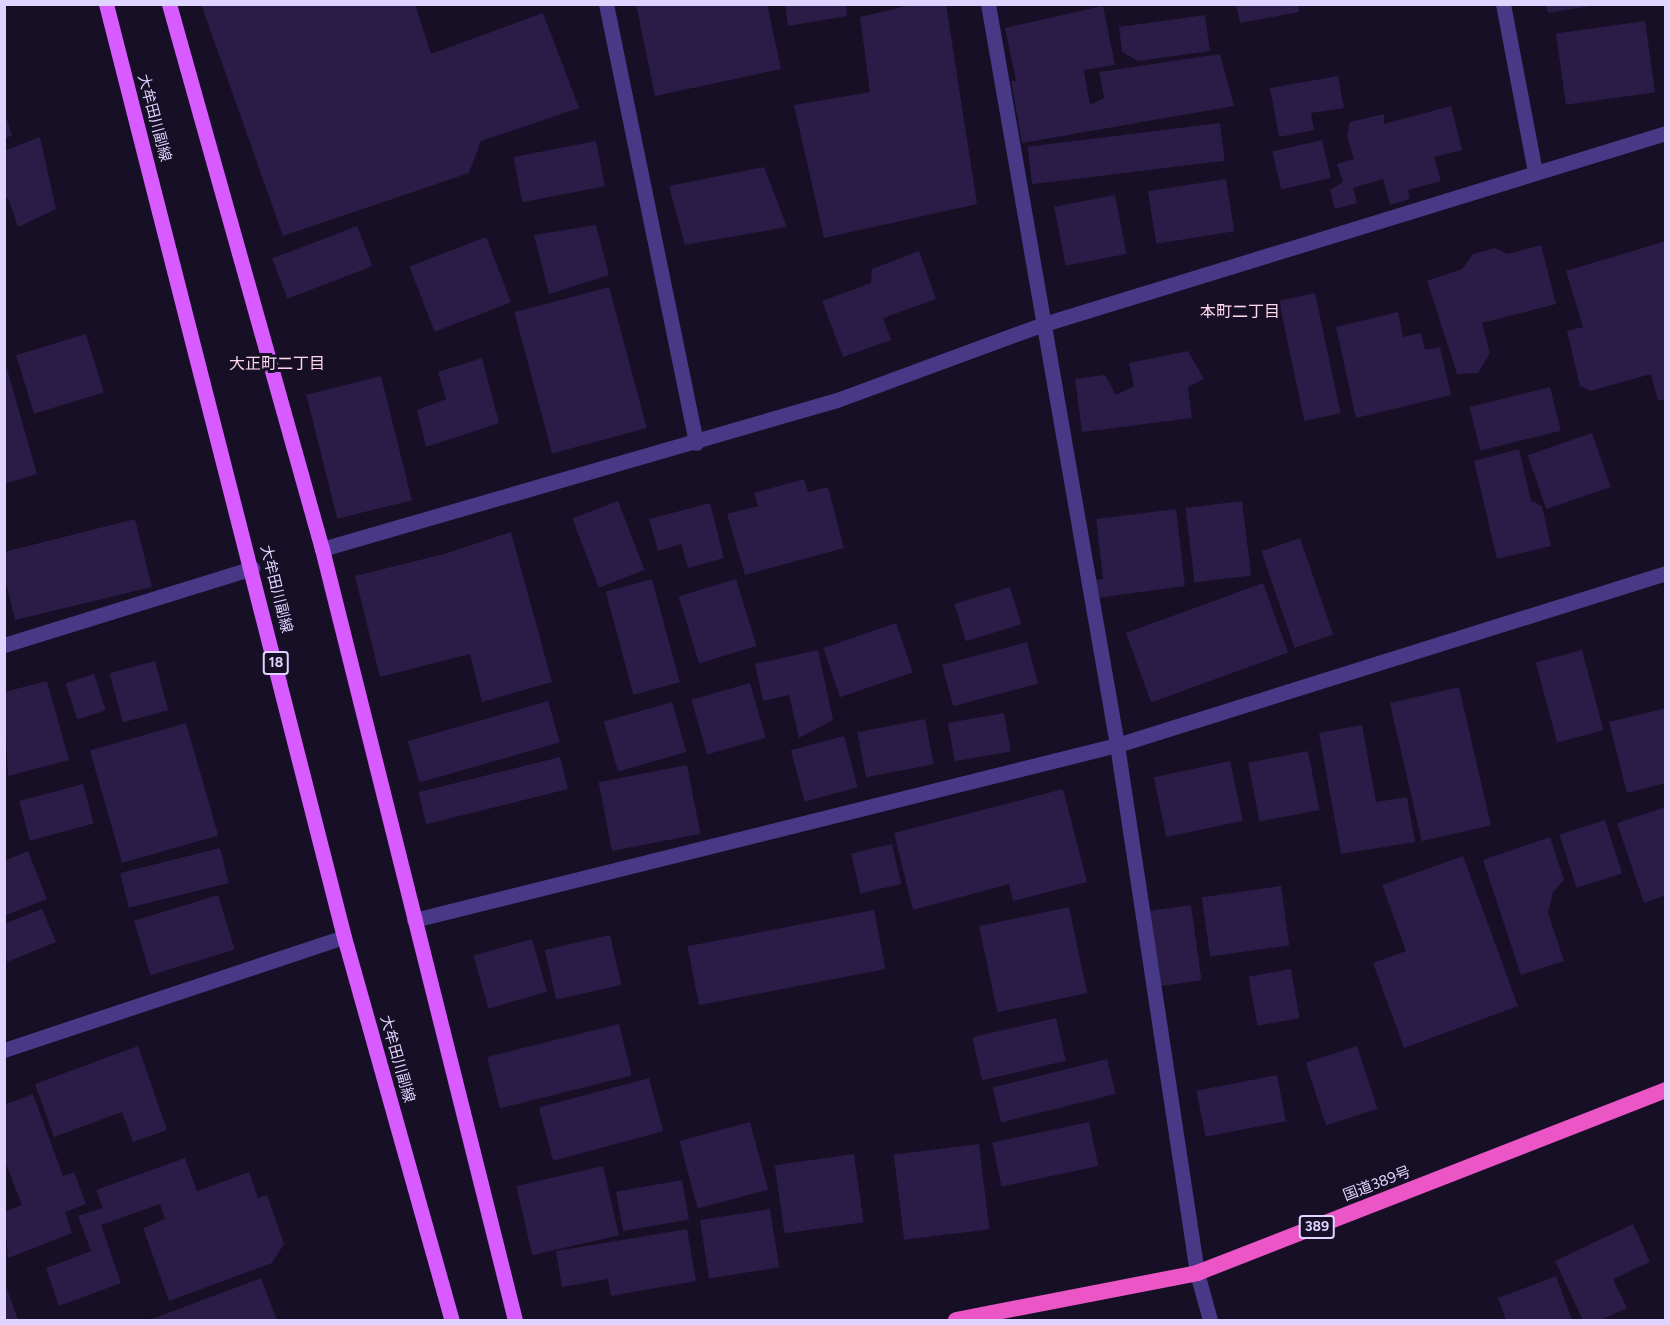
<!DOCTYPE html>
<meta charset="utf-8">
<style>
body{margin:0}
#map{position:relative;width:1670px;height:1325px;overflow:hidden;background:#160f26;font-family:Figtree,"Noto Sans JP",sans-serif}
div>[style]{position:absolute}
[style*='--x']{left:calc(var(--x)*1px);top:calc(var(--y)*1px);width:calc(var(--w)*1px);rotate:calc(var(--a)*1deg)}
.building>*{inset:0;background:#2a1b47;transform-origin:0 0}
.minor>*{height:15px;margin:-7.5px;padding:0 7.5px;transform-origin:7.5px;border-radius:7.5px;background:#473986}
.primary>*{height:15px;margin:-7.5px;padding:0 7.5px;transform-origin:7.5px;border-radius:7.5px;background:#d85bff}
.trunk>*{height:16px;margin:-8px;padding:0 8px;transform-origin:8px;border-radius:8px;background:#ec55c5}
span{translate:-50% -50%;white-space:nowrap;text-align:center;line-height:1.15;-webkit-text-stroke:6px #160f26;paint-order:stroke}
.shield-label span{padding:2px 4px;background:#160f26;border:2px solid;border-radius:4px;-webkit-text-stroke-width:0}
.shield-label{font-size:14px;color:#dfd4ff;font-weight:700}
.street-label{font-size:15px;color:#dfd4ff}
.neighbourhood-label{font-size:16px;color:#ffd6ea}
.frame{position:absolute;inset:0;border:6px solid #dfd4ff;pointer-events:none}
</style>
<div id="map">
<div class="building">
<div style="clip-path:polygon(201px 4px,415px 4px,431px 54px,543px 13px,579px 108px,481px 141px,469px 173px,283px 236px)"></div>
<div style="clip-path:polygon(636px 4px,767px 4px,781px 69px,655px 96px)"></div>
<div style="clip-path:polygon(785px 4px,846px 4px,847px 16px,788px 26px)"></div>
<div style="clip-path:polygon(915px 4px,946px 4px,977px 204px,824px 238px,794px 105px,870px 92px,860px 17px)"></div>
<div style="clip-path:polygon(1236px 4px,1298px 4px,1299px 12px,1240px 23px)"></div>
<div style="clip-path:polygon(1546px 4px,1590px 4px,1590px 6px,1548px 13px)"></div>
<div style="clip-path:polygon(1103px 6px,1115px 65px,1084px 70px,1090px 105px,1104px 98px,1099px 72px,1220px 54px,1234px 106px,1022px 143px,1011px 81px,1016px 81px,1005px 28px)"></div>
<div style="clip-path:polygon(1205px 15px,1210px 51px,1138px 61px,1122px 52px,1119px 27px)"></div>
<div style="left:1645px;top:21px;width:72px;height:90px;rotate:82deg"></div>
<div style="clip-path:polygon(1338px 76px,1344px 108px,1311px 113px,1314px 130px,1279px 137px,1270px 88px)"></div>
<div style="clip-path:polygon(1451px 106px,1462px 150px,1434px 157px,1441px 181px,1408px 190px,1410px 199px,1390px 205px,1383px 179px,1353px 188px,1357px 203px,1335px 209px,1330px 190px,1343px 182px,1337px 164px,1354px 159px,1347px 136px,1350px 122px,1384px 114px,1384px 124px)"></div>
<div style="clip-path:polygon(4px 110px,12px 136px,4px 138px)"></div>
<div style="left:1220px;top:123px;width:38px;height:194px;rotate:83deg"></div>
<div style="clip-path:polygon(40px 137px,56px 209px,18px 227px,8px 198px,4px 200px,4px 151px)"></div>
<div style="left:1322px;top:140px;width:39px;height:51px;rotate:77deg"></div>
<div style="left:596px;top:141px;width:46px;height:84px;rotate:79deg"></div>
<div style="clip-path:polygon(764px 167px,787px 227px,685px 245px,669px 186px)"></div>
<div style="left:1226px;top:179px;width:53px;height:79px;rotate:81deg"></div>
<div style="left:1115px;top:195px;width:60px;height:62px;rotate:79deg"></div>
<div style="clip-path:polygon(596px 225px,609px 275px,549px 294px,534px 235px)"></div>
<div style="left:357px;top:226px;width:43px;height:91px;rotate:69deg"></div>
<div style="left:486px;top:237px;width:70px;height:82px;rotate:69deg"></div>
<div style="clip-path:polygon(1666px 241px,1666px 399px,1658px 401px,1651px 374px,1590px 391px,1580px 386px,1567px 331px,1583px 327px,1566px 271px)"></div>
<div style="clip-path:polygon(1541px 245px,1556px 304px,1482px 323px,1490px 353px,1478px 373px,1457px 374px,1427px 281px,1462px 269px,1473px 254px,1495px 248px,1508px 254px)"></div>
<div style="clip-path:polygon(919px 251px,936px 299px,883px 318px,891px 340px,843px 357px,822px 301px,871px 283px,872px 269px)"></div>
<div style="left:609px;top:287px;width:146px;height:98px;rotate:75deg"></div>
<div style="left:1315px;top:293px;width:123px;height:37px;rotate:78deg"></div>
<div style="clip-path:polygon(1398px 312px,1403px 337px,1421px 333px,1425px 350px,1440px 347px,1451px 395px,1356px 418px,1336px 327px)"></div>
<div style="left:86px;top:334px;width:61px;height:73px;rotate:73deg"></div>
<div style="clip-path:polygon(1188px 351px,1204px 379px,1188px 387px,1192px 418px,1082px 432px,1075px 379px,1105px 375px,1116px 395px,1134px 386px,1129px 363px)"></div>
<div style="clip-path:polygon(4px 358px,37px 474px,4px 484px)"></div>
<div style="clip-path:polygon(482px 358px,499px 423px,426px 447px,417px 410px,446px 399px,438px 372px)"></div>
<div style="left:381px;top:376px;width:128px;height:77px;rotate:76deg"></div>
<div style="left:1550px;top:387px;width:45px;height:83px;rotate:76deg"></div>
<div style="left:1592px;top:433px;width:57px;height:68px;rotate:71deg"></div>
<div style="clip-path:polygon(1519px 449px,1531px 501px,1542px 506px,1551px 546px,1497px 559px,1474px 461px)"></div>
<div style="clip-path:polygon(804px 479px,808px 492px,828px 487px,844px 548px,745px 575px,727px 514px,758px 506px,754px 493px)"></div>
<div style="left:618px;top:501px;width:74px;height:49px;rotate:69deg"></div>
<div style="left:1242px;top:501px;width:75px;height:57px;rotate:83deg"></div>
<div style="clip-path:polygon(710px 503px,724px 558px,688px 568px,681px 544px,658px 551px,649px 519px)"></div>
<div style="clip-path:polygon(1176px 509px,1185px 586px,1097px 598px,1094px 580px,1103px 579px,1096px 519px)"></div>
<div style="clip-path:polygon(135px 519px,152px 587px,15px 620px,4px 575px,4px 552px)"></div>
<div style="clip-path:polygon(511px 532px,552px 682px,482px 702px,470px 654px,380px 677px,355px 576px,444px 554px)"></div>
<div style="left:1300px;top:538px;width:102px;height:41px;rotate:71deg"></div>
<div style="left:652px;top:579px;width:107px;height:48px;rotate:75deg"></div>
<div style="left:736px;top:579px;width:70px;height:60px;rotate:73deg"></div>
<div style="left:1263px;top:583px;width:74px;height:146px;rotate:70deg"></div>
<div style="left:1010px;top:587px;width:39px;height:58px;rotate:73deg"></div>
<div style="left:896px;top:623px;width:52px;height:77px;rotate:71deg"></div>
<div style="left:1027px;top:642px;width:43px;height:88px;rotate:75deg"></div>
<div style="clip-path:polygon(818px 650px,833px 720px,799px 738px,789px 695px,763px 701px,755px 664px)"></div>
<div style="left:1582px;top:650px;width:83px;height:48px;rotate:75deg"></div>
<div style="left:155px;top:661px;width:51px;height:47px;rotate:75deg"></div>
<div style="left:94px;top:674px;width:38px;height:30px;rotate:72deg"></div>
<div style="clip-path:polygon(47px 681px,69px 760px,8px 776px,4px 692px)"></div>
<div style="left:750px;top:683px;width:57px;height:61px;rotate:74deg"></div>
<div style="left:1459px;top:687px;width:142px;height:71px;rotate:77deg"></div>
<div style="left:548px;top:701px;width:43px;height:146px;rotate:74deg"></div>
<div style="left:672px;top:702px;width:52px;height:71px;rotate:74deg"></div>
<div style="clip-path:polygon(1666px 708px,1666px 783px,1627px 793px,1609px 722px)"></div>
<div style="left:1004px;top:713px;width:39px;height:57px;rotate:80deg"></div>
<div style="left:925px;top:719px;width:46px;height:69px;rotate:79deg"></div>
<div style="left:186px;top:723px;width:117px;height:100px;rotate:74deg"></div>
<div style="clip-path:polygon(1362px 725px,1376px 802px,1407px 797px,1415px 842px,1341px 854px,1319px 733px)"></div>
<div style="left:844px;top:736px;width:53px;height:55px;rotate:75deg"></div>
<div style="left:1308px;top:751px;width:60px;height:61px;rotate:79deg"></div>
<div style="left:560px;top:757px;width:33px;height:146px;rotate:76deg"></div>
<div style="left:1230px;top:761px;width:61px;height:78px;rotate:78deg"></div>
<div style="left:687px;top:765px;width:70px;height:90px;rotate:79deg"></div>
<div style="left:83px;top:784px;width:41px;height:66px;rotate:75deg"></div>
<div style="clip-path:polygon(1063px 789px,1087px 882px,1013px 901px,1009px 884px,913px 910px,894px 833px)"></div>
<div style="clip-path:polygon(1666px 807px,1666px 895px,1644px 903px,1617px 823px)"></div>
<div style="left:1605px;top:820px;width:56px;height:48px;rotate:72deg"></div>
<div style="clip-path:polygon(1550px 837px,1564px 880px,1553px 892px,1548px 913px,1564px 961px,1521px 975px,1483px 860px)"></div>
<div style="left:892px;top:844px;width:41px;height:42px;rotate:77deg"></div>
<div style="left:220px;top:848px;width:36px;height:103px;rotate:76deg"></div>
<div style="clip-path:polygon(28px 851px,47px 899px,4px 916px,4px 861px)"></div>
<div style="clip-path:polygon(1463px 856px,1518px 1006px,1404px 1048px,1373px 963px,1406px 951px,1382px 885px)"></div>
<div style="left:1281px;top:886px;width:60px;height:80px;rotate:82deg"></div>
<div style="left:218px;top:895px;width:57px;height:88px;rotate:73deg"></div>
<div style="left:1191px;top:905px;width:76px;height:55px;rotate:82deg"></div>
<div style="left:1069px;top:907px;width:88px;height:92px;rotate:78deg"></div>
<div style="clip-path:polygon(42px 909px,56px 942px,7px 962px,4px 924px)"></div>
<div style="left:874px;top:910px;width:60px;height:190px;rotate:79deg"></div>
<div style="left:610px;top:935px;width:51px;height:67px;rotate:77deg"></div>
<div style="left:532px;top:939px;width:55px;height:61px;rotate:74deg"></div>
<div style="left:1291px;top:969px;width:50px;height:43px;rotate:80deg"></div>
<div style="left:1056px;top:1018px;width:44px;height:86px;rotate:77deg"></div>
<div style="left:619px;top:1024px;width:53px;height:136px;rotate:76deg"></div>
<div style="clip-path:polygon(138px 1046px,167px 1130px,133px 1142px,122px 1112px,54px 1137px,35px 1084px)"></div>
<div style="left:1357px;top:1046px;width:66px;height:54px;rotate:72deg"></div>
<div style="left:1107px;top:1059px;width:36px;height:118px;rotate:76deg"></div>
<div style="left:1277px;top:1075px;width:47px;height:82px;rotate:79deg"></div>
<div style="left:649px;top:1078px;width:55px;height:114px;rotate:75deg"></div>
<div style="clip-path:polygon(33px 1094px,63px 1176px,74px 1172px,86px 1204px,65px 1212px,72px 1233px,8px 1258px,4px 1212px,22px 1205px,4px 1159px,4px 1105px)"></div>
<div style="left:750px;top:1122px;width:70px;height:73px;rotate:75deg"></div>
<div style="left:1089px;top:1122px;width:45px;height:99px;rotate:78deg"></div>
<div style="left:979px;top:1144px;width:86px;height:86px;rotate:83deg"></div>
<div style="left:854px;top:1154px;width:69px;height:80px;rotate:82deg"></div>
<div style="clip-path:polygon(185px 1158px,197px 1191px,249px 1172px,258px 1198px,267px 1195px,284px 1244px,272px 1263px,169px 1301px,143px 1228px,165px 1219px,160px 1204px,101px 1225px,121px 1283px,59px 1306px,46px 1268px,91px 1251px,78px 1216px,103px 1208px,96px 1190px)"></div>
<div style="left:603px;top:1166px;width:71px;height:89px;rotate:77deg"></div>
<div style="left:682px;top:1180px;width:40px;height:67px;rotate:80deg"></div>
<div style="left:770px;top:1209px;width:59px;height:71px;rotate:81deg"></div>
<div style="clip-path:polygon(1633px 1224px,1650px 1262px,1613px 1279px,1627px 1308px,1601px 1320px,1583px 1320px,1555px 1261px)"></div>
<div style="clip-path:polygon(687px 1229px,696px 1281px,611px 1296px,608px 1279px,562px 1287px,556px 1251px)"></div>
<div style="clip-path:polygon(1556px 1276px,1572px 1320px,1506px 1320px,1498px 1298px)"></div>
<div style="clip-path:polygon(261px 1278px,277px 1320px,149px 1320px)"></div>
<div style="clip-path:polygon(4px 1283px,5px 1283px,18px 1320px,4px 1320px)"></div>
</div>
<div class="minor">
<div style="--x:606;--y:4;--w:448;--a:78.4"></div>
<div style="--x:988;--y:4;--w:752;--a:80.12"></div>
<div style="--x:1117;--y:745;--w:534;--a:81.38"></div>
<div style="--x:1197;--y:1273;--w:49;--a:74.5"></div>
<div style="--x:1503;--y:4;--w:170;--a:79.2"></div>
<div style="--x:322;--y:549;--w:536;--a:-16.14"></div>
<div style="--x:837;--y:400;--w:221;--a:-20.2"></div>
<div style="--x:1044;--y:324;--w:651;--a:-17.07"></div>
<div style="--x:4;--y:645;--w:260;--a:-17.2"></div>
<div style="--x:414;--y:920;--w:724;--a:-13.98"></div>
<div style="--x:1117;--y:745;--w:575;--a:-17.4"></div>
<div style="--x:4;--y:1050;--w:358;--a:-18.4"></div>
</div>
<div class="primary">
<div style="--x:106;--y:4;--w:963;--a:75.69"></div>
<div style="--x:344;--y:937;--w:398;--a:74.3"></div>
<div style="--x:169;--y:4;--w:566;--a:74.32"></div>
<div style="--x:322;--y:549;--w:795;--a:75.95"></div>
</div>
<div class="trunk">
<div style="--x:956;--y:1320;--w:246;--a:-11"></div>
<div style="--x:1197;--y:1273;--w:503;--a:-21.32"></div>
</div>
<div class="shield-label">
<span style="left:276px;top:663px">18</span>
<span style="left:1317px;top:1227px">389</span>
</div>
<div class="street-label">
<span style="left:154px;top:118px;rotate:75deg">大牟田川副線</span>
<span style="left:276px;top:589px;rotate:76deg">大牟田川副線</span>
<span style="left:397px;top:1059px;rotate:74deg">大牟田川副線</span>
<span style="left:1377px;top:1184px;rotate:-21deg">国道389号</span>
</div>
<div class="neighbourhood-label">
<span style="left:1240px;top:312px">本町二丁目</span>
<span style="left:277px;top:364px">大正町二丁目</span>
</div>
<div class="frame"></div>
</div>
